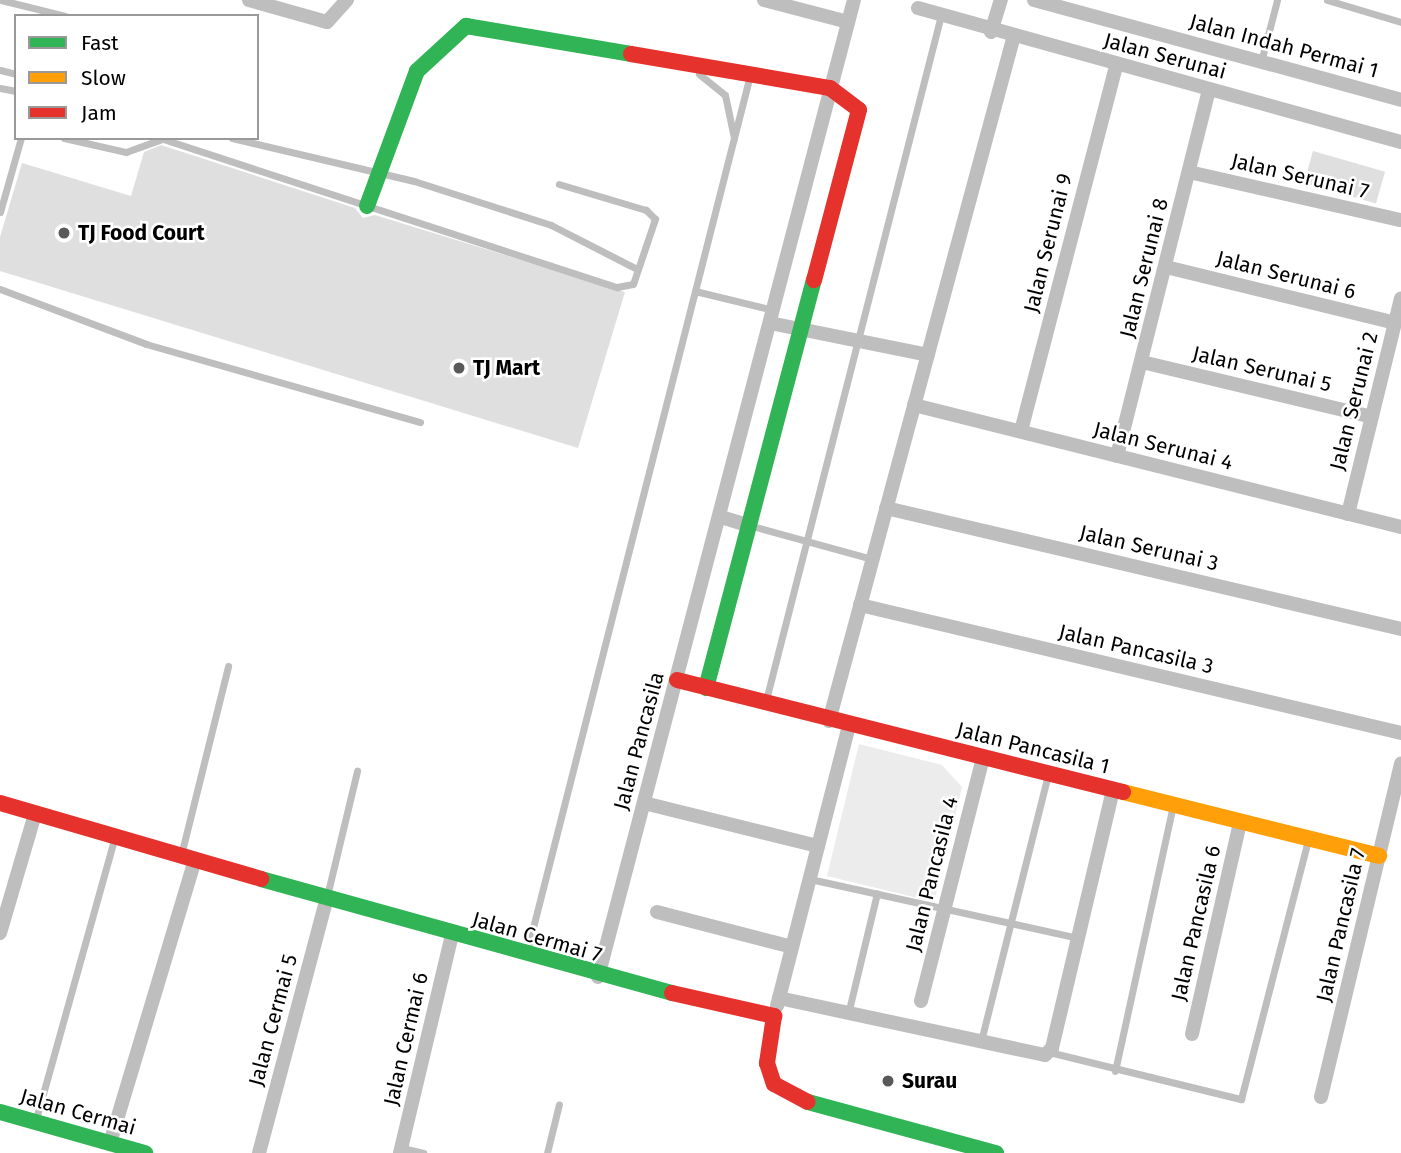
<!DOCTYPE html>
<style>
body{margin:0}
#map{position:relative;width:1401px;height:1153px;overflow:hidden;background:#fff;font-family:"Fira Sans",sans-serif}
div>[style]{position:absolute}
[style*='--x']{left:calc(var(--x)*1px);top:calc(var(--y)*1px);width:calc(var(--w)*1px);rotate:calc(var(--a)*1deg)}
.green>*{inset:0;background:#ececec}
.building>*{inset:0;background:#dfdfdf;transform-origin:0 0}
.lane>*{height:7px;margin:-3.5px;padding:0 3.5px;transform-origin:3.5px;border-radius:3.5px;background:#bebebe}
.street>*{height:14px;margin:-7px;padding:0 7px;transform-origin:7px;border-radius:7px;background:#bebebe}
.fast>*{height:16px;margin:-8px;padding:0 8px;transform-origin:8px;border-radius:8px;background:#30b455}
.slow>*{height:16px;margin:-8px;padding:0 8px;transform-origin:8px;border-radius:8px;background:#ff9f0a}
.jam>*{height:16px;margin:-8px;padding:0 8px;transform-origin:8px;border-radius:8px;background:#e5322d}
.dots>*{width:19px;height:19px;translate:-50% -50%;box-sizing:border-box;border:4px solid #fff;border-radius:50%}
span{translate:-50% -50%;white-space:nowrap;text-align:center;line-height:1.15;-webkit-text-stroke:5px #fff;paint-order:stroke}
.street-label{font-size:21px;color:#000}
.poi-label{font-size:21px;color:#000;font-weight:700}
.left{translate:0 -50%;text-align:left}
.legend{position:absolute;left:14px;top:14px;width:245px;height:126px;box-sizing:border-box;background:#fff;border:2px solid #999;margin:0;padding:9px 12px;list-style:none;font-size:21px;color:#000}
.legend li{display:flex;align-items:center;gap:14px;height:35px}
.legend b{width:35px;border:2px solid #999}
</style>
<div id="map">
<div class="green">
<div style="clip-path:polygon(859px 744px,942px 765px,962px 787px,934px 902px,827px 876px)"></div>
</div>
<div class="building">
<div style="clip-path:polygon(161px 145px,355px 208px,363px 218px,375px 215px,625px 292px,578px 448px,0 271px,0 237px,22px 163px,131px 196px,144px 152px)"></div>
<div style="left:1313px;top:151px;width:75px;height:33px;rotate:16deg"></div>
</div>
<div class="lane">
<div style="--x:1;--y:0;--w:66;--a:14"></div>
<div style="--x:1327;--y:0;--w:77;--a:16.6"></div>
<div style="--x:1261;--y:62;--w:64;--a:-75.5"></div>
<div style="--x:0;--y:70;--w:16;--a:14"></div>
<div style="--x:699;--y:74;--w:33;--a:39"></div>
<div style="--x:725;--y:95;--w:44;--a:78.2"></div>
<div style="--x:0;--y:88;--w:16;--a:11"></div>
<div style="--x:64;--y:138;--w:64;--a:12.7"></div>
<div style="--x:126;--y:152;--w:37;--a:-20"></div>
<div style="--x:160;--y:138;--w:481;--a:18.1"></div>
<div style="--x:617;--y:287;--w:16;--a:-11"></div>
<div style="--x:633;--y:284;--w:69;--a:-71.3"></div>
<div style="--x:655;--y:219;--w:13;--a:-135"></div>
<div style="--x:646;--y:210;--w:91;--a:-163.4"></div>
<div style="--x:232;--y:138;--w:187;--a:13.3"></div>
<div style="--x:414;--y:181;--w:144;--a:17.8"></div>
<div style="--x:551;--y:225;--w:94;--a:27.1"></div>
<div style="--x:0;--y:212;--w:77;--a:-74.2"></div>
<div style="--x:0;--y:289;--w:156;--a:20.6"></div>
<div style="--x:146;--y:344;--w:285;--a:15.9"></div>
<div style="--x:695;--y:291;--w:80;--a:13.7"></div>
<div style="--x:752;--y:526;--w:124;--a:15.4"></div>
<div style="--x:766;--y:700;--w:707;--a:-75.67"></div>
<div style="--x:181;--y:855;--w:195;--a:-76"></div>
<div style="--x:810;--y:879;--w:274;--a:12.4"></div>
<div style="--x:327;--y:896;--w:129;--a:-76.5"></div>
<div style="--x:526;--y:955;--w:908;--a:-75.72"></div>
<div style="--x:848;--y:1014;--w:124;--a:-76.5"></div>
<div style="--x:981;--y:1041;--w:275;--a:-75.9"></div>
<div style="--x:1049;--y:1052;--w:198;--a:13.8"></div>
<div style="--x:1241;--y:1099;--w:268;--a:-75.5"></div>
<div style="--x:1115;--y:1071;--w:272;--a:-77.7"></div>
<div style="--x:36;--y:1119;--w:293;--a:-74.4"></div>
<div style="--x:402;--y:1148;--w:22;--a:13"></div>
<div style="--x:547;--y:1153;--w:50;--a:-76.2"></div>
</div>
<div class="street">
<div style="--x:249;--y:0;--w:81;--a:15.8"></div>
<div style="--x:327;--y:22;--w:30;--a:-48"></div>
<div style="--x:764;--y:0;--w:87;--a:14.7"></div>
<div style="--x:1034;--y:0;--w:380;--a:15.2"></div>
<div style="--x:918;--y:8;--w:501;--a:15.51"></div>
<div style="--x:991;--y:32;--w:34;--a:-73"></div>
<div style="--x:1189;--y:172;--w:217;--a:12.8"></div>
<div style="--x:1166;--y:267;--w:236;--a:13.7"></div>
<div style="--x:770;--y:323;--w:161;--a:11.4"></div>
<div style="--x:1142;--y:362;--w:236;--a:13.4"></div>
<div style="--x:914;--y:405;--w:502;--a:14.06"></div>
<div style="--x:1021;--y:431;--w:378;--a:-75.4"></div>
<div style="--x:1117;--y:456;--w:377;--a:-75.9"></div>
<div style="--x:886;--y:508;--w:529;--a:13.22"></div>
<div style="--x:1348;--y:514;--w:222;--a:-76.2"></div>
<div style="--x:721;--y:517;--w:28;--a:17"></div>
<div style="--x:860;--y:605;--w:556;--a:13.31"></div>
<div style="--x:829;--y:721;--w:706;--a:-74.9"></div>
<div style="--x:644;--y:803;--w:179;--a:13.9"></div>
<div style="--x:657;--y:912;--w:139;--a:14.5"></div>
<div style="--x:0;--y:933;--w:124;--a:-73.6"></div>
<div style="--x:598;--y:977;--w:1010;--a:-75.32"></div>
<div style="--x:779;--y:998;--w:272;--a:12.1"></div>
<div style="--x:1045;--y:1055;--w:10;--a:-45"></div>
<div style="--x:1052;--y:1048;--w:265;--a:-76.7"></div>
<div style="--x:921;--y:1001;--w:252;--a:-75.7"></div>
<div style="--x:777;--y:1006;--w:289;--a:-75.6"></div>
<div style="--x:1192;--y:1034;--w:217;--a:-77.2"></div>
<div style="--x:1321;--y:1097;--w:343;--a:-76.5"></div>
<div style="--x:110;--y:1143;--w:295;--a:-73.3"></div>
<div style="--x:259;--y:1153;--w:264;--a:-75.1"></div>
<div style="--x:400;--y:1153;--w:225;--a:-76.6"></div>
</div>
<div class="fast">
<div style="--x:367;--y:206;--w:144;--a:-69.7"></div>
<div style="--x:417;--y:71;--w:67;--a:-42.6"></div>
<div style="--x:466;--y:26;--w:167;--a:9.6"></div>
<div style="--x:706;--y:688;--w:422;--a:-75.2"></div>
<div style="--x:261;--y:879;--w:427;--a:15.5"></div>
<div style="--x:808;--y:1102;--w:195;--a:15.2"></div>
<div style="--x:0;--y:1112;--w:151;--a:15.8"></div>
</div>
<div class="slow">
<div style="--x:1123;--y:792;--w:264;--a:14"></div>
</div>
<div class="jam">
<div style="--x:631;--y:54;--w:202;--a:9.7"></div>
<div style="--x:830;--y:88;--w:36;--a:37"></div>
<div style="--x:859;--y:110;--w:176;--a:104.8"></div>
<div style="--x:677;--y:680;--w:460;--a:14.1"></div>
<div style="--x:0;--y:803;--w:272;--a:16.2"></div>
<div style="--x:672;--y:993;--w:105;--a:12.7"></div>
<div style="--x:774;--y:1016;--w:48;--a:98.5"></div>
<div style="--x:767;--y:1063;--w:22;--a:72"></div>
<div style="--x:774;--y:1084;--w:38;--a:28"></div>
</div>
<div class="dots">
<div style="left:64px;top:233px;background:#595959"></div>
<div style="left:459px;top:368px;background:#595959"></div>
<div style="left:888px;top:1081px;background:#595959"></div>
</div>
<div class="street-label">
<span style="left:1284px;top:46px;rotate:15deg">Jalan Indah Permai 1</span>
<span style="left:1165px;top:56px;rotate:15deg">Jalan Serunai</span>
<span style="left:1300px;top:176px;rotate:13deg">Jalan Serunai 7</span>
<span style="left:1048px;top:243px;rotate:-76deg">Jalan Serunai 9</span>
<span style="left:1144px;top:268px;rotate:-76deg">Jalan Serunai 8</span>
<span style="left:1286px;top:275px;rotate:14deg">Jalan Serunai 6</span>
<span style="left:1262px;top:369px;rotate:13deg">Jalan Serunai 5</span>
<span style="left:1354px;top:401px;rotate:-76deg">Jalan Serunai 2</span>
<span style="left:1163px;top:446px;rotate:14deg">Jalan Serunai 4</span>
<span style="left:1149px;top:548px;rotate:13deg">Jalan Serunai 3</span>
<span style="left:1136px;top:649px;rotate:13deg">Jalan Pancasila 3</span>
<span style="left:639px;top:741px;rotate:-75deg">Jalan Pancasila</span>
<span style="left:1033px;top:748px;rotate:14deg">Jalan Pancasila 1</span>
<span style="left:932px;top:874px;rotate:-76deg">Jalan Pancasila 4</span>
<span style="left:1196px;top:923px;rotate:-77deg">Jalan Pancasila 6</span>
<span style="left:1341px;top:925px;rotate:-77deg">Jalan Pancasila 7</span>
<span style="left:537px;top:937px;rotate:16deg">Jalan Cermai 7</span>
<span style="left:273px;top:1020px;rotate:-75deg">Jalan Cermai 5</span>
<span style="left:406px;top:1039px;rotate:-77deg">Jalan Cermai 6</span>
<span style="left:78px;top:1112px;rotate:16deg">Jalan Cermai</span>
</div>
<div class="poi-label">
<span class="left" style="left:78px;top:233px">TJ Food Court</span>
<span class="left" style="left:473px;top:368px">TJ Mart</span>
<span class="left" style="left:902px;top:1081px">Surau</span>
</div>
<ul class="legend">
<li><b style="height:9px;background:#30b455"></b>Fast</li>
<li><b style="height:9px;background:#ff9f0a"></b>Slow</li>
<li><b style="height:9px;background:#e5322d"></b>Jam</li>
</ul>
</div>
